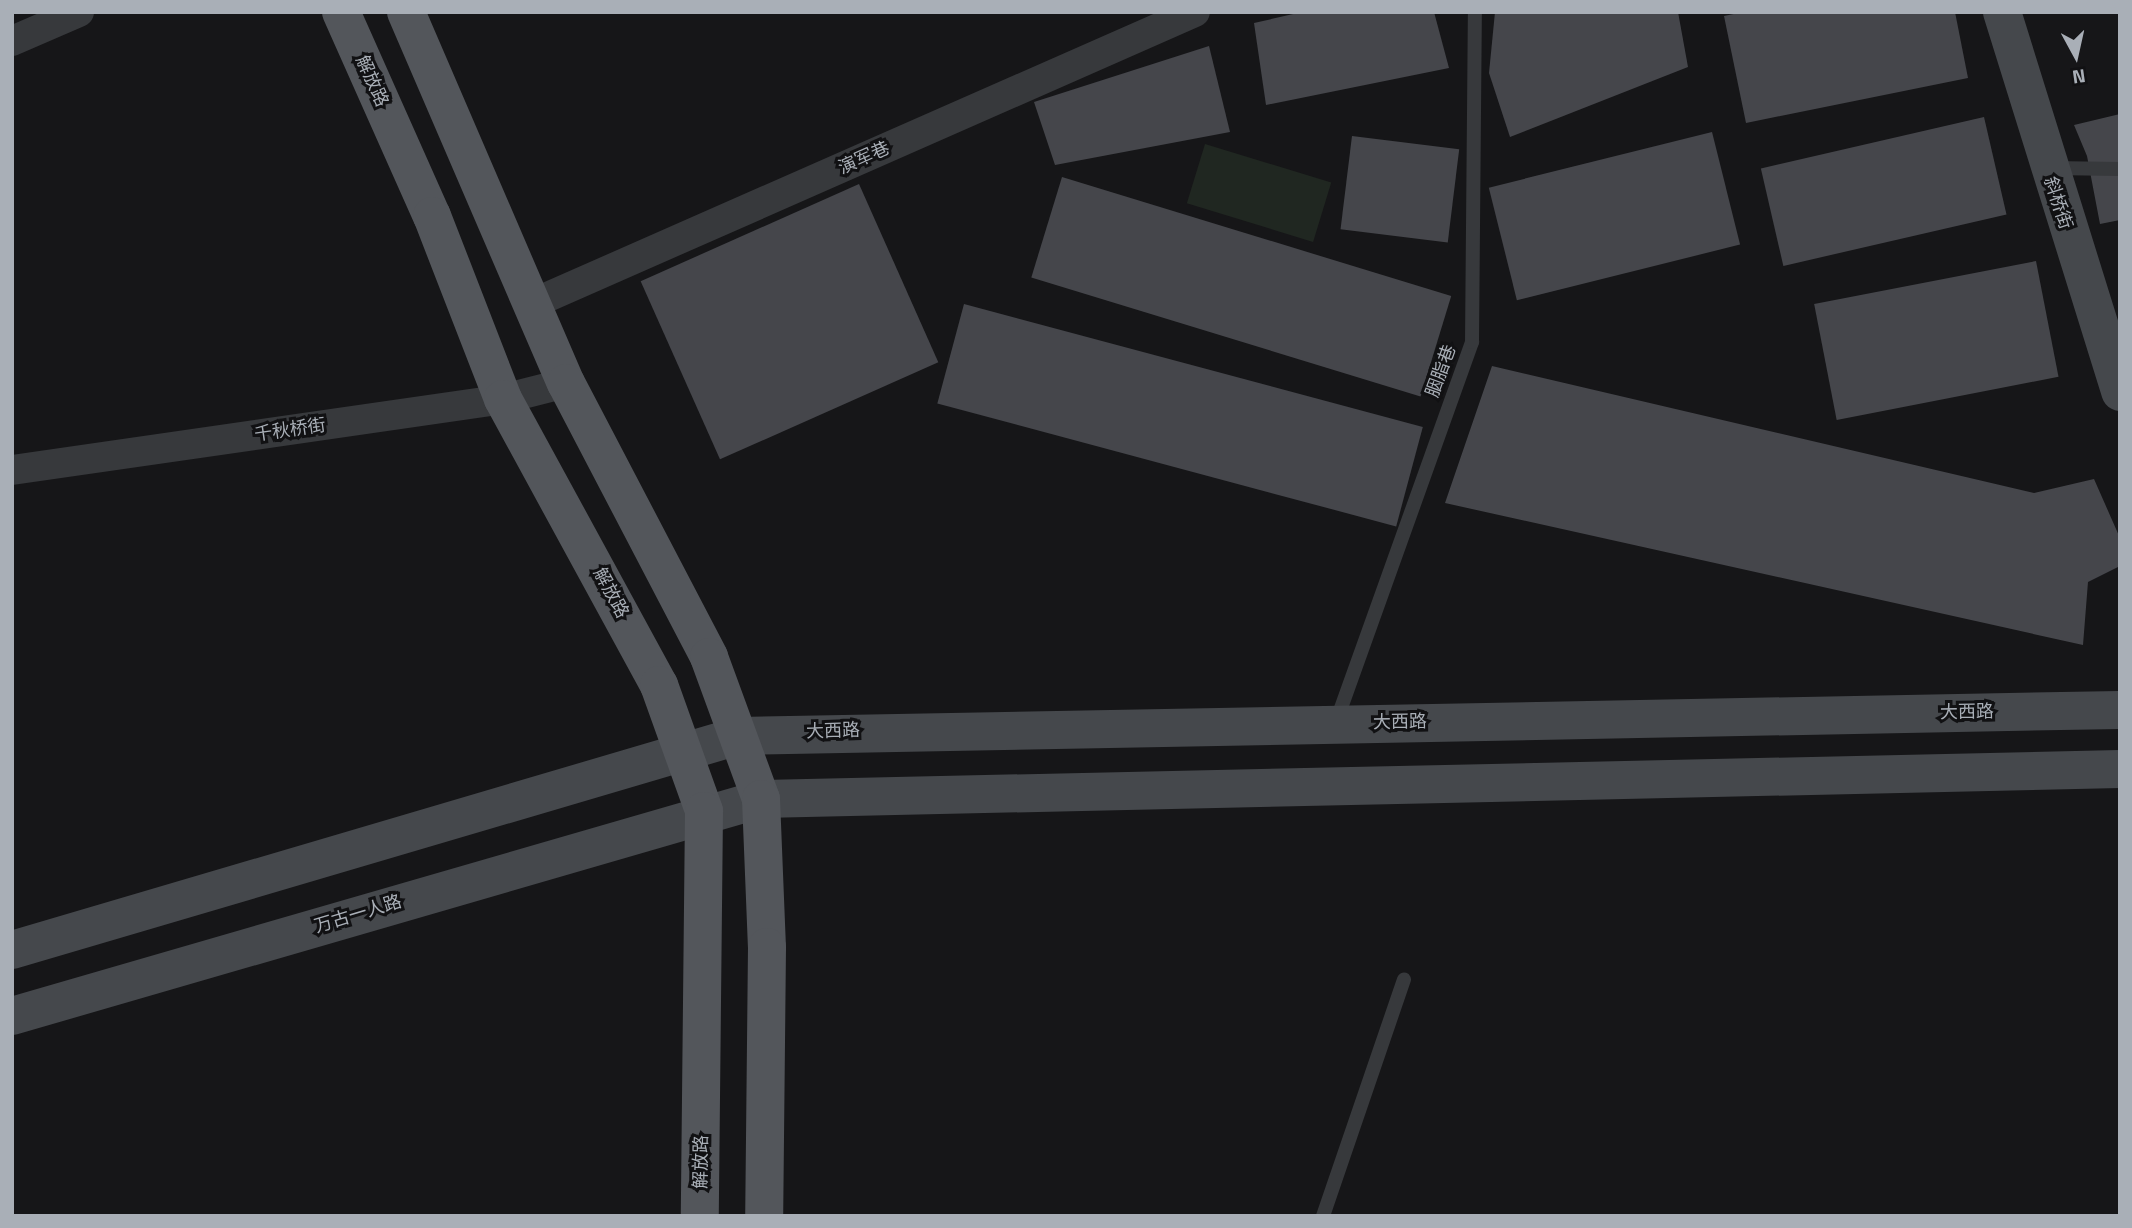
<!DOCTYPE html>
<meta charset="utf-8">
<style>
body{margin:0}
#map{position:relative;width:2132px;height:1228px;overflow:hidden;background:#161618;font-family:"Titillium Web","Noto Sans SC",sans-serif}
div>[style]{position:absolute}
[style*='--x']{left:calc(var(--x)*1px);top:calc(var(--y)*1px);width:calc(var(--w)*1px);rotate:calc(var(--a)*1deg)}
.green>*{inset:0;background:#202721;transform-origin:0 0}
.building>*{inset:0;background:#45464b;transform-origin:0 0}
.lane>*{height:14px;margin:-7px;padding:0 7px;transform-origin:7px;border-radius:7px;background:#37393c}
.street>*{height:30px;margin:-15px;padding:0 15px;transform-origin:15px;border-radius:15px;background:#37393c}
.secondary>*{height:38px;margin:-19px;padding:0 19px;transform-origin:19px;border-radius:19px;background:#45484c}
.primary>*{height:38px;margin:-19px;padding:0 19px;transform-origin:19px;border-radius:19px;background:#53565b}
span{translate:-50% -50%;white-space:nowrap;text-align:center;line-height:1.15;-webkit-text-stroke:6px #111113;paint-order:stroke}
.street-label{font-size:18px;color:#a9afb7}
.frame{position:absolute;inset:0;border:14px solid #a9afb7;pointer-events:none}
.north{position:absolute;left:2041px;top:21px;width:70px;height:70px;-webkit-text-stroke:5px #111113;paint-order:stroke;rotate:172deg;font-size:19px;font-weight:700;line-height:28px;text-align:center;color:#a9afb7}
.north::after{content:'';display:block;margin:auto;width:24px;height:32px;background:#a9afb7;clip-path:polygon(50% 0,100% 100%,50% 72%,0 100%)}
</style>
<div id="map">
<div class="green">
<div style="left:1205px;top:144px;width:132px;height:62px;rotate:17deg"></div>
</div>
<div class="building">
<div style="clip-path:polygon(1302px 12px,1434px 12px,1449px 68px,1266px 105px,1254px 23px)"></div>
<div style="clip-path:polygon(1495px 12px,1678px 12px,1688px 67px,1510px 137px,1489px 73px)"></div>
<div style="clip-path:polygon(1743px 12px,1955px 12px,1968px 78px,1746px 123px,1724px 16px)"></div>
<div style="clip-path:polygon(1209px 46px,1230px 132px,1055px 165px,1034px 102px)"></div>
<div style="clip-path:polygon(2120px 114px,2120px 220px,2100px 224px,2087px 156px,2074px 125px)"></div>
<div style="left:1984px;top:117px;width:100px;height:229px;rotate:77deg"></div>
<div style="left:1712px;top:132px;width:116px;height:230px;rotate:76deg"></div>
<div style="left:1352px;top:136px;width:108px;height:94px;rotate:7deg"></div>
<div style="left:1062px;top:177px;width:407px;height:105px;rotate:17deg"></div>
<div style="left:859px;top:184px;width:195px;height:239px;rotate:66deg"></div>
<div style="left:2036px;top:261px;width:118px;height:226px;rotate:79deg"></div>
<div style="left:964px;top:304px;width:475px;height:103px;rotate:15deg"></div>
<div style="clip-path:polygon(1492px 366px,2034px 493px,2094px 479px,2120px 538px,2120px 566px,2088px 582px,2083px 645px,1445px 503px)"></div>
</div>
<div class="lane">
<div style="--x:2051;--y:168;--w:69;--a:0.8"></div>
<div style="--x:1336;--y:722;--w:404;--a:-70.3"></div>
<div style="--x:1472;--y:342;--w:330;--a:-89.5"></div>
<div style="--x:1323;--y:1216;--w:250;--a:-71.1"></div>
</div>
<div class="street">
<div style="--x:12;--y:41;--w:73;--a:-23.4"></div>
<div style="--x:534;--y:303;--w:722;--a:-23.76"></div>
<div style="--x:12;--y:470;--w:496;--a:-8.2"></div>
<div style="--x:503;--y:399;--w:65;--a:-14.3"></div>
</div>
<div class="secondary">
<div style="--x:2002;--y:12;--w:398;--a:72.7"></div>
<div style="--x:12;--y:950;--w:757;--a:-16.42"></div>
<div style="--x:738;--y:736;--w:1382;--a:-1.08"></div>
<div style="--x:12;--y:1016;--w:780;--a:-16.16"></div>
<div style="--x:761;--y:799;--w:1359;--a:-1.26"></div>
</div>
<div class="primary">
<div style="--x:341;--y:12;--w:223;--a:66"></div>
<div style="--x:432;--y:216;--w:196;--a:68.8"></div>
<div style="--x:503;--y:399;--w:326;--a:61.4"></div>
<div style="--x:659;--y:685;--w:134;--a:70.3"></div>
<div style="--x:704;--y:811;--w:405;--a:90.6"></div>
<div style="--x:406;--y:12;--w:404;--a:66.7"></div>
<div style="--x:566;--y:383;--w:309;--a:62.4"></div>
<div style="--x:709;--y:657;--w:151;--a:69.9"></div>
<div style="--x:761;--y:799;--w:148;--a:87.7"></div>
<div style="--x:767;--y:947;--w:269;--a:90.6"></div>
</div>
<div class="street-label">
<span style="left:372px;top:81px;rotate:66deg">解放路</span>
<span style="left:864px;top:158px;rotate:-24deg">演军巷</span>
<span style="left:2058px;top:203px;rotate:72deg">斜桥街</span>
<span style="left:1441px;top:371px;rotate:-70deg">胭脂巷</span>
<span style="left:290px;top:430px;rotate:-8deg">千秋桥街</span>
<span style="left:611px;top:593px;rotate:62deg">解放路</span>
<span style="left:1967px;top:712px;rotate:-1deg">大西路</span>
<span style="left:1400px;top:722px;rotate:-1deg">大西路</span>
<span style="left:833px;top:731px;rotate:-2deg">大西路</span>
<span style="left:358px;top:914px;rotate:-17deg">万古一人路</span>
<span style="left:701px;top:1162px;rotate:-89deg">解放路</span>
</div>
<div class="frame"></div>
<div class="north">N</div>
</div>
